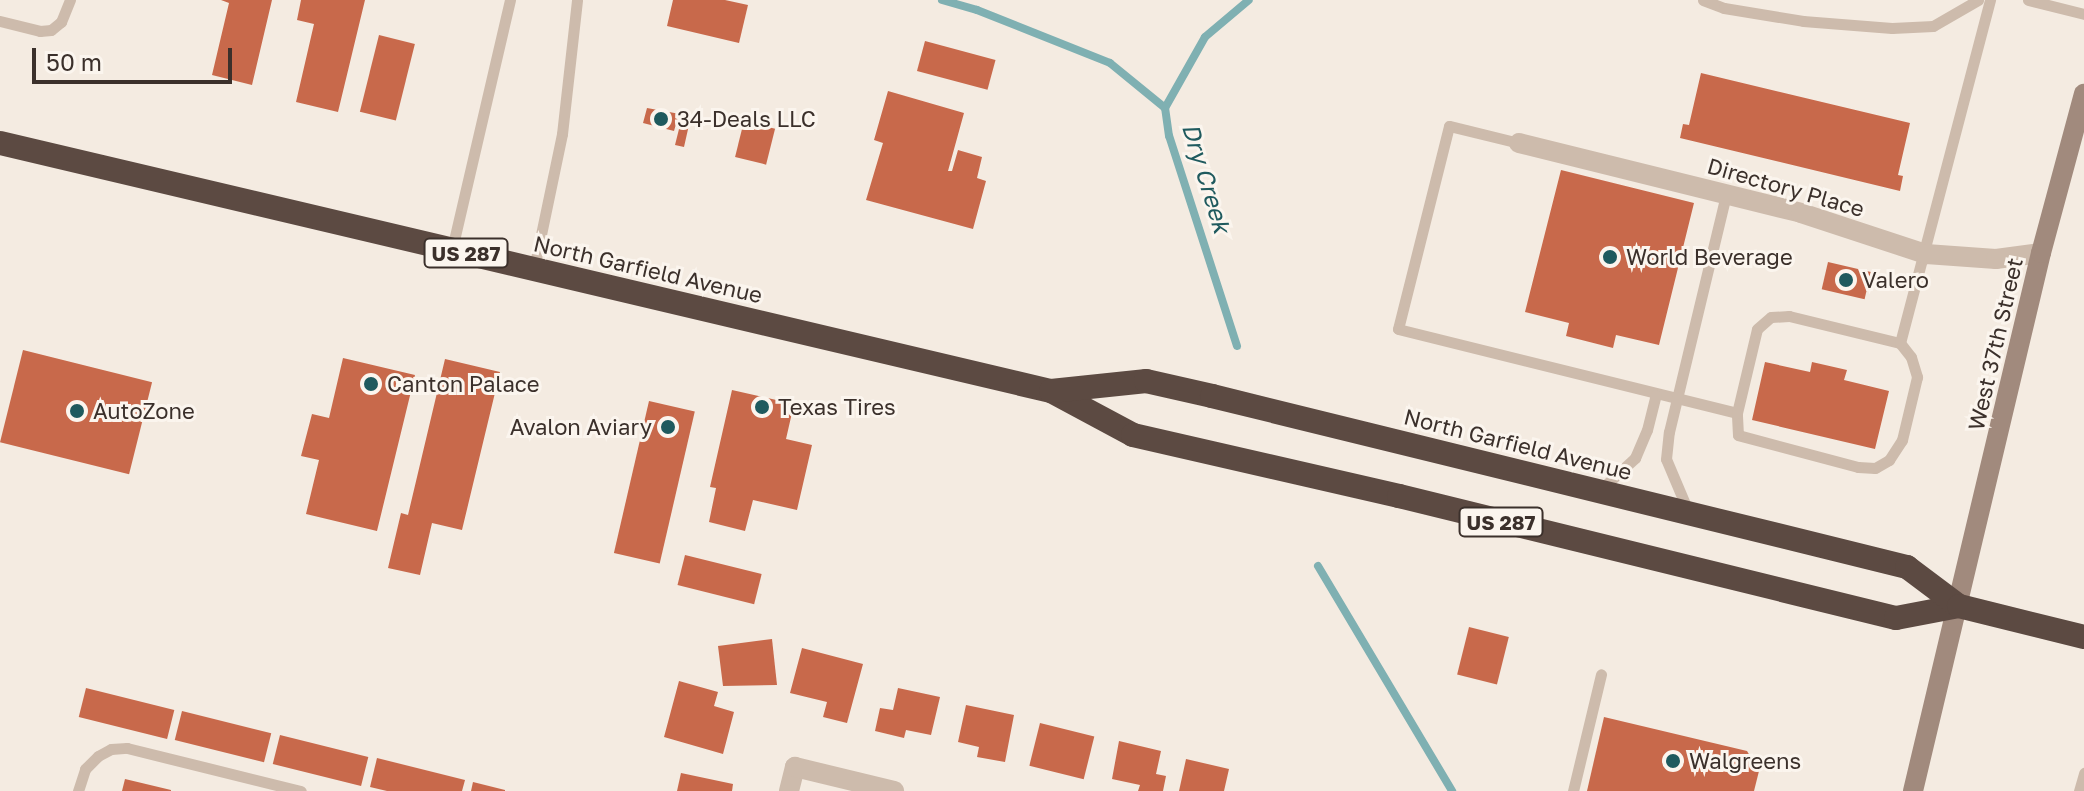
<!DOCTYPE html>
<style>
body{margin:0}
#map{position:relative;width:2084px;height:791px;overflow:hidden;background:#f4ebe1;font-family:"Golos Text",sans-serif}
div>[style]{position:absolute}
[style*='--x']{left:calc(var(--x)*1px);top:calc(var(--y)*1px);width:calc(var(--w)*1px);rotate:calc(var(--a)*1deg)}
.stream>*{height:8px;margin:-4px;padding:0 4px;transform-origin:4px;border-radius:4px;background:#7fb0b2}
.building>*{inset:0;background:#c8694b;transform-origin:0 0}
.lane>*{height:11px;margin:-5.5px;padding:0 5.5px;transform-origin:5.5px;border-radius:5.5px;background:#cdbbac}
.street>*{height:20px;margin:-10px;padding:0 10px;transform-origin:10px;border-radius:10px;background:#cdbbac}
.secondary>*{height:20px;margin:-10px;padding:0 10px;transform-origin:10px;border-radius:10px;background:#a18a7d}
.highway>*{height:24px;margin:-12px;padding:0 12px;transform-origin:12px;border-radius:12px;background:#5c4a42}
.dots>*{width:22px;height:22px;translate:-50% -50%;box-sizing:border-box;border:4px solid #fbf5ee;border-radius:50%}
span{translate:-50% -50%;white-space:nowrap;text-align:center;line-height:1.15;-webkit-text-stroke:6px #fbf5ee;paint-order:stroke}
.shield-label span{padding:2px 6px;background:#fbf5ee;border:2px solid;border-radius:6px;-webkit-text-stroke-width:0}
.shield-label{font-size:20px;color:#3b302b;font-weight:700}
.poi-label{font-size:22px;color:#3b302b}
.left{translate:0 -50%;text-align:left}
.right{translate:-100% -50%;text-align:right}
.street-label{font-size:22px;color:#3b302b}
.water-label{font-size:24px;color:#1f5a5e;font-style:italic}
.scale{position:absolute;left:32px;top:48px;width:200px;height:36px;box-sizing:border-box;border:4px solid #3b302b;border-top:0;padding-left:10px;font-size:24px;line-height:28px;white-space:nowrap;color:#3b302b;-webkit-text-stroke:6px #fbf5ee;paint-order:stroke}
</style>
<div id="map">
<div class="stream">
<div style="--x:942;--y:0;--w:36;--a:16"></div>
<div style="--x:977;--y:10;--w:143;--a:21.7"></div>
<div style="--x:1110;--y:63;--w:71;--a:39.3"></div>
<div style="--x:1237;--y:346;--w:221;--a:-107.9"></div>
<div style="--x:1169;--y:136;--w:28;--a:-98"></div>
<div style="--x:1165;--y:108;--w:81;--a:-60.6"></div>
<div style="--x:1205;--y:37;--w:57;--a:-40.1"></div>
<div style="--x:1318;--y:566;--w:262;--a:59.2"></div>
</div>
<div class="building">
<div style="clip-path:polygon(221px 0,272px 0,252px 85px,212px 75px,229px 3px)"></div>
<div style="clip-path:polygon(301px 0,365px 0,338px 112px,296px 102px,314px 24px,297px 20px)"></div>
<div style="clip-path:polygon(673px 0,725px 0,748px 5px,739px 43px,667px 26px)"></div>
<div style="left:379px;top:35px;width:37px;height:79px;rotate:14deg"></div>
<div style="left:925px;top:41px;width:73px;height:31px;rotate:15deg"></div>
<div style="clip-path:polygon(1701px 73px,1910px 123px,1898px 175px,1903px 176px,1900px 191px,1680px 138px,1683px 124px,1689px 125px)"></div>
<div style="clip-path:polygon(888px 91px,964px 113px,948px 171px,952px 171px,958px 150px,982px 157px,977px 178px,986px 181px,973px 229px,866px 200px,883px 143px,874px 140px)"></div>
<div style="clip-path:polygon(647px 108px,691px 116px,684px 147px,675px 145px,680px 125px,676px 124px,674px 131px,643px 123px)"></div>
<div style="left:744px;top:121px;width:32px;height:37px;rotate:14deg"></div>
<div style="clip-path:polygon(1561px 170px,1694px 203px,1659px 345px,1616px 335px,1613px 348px,1566px 336px,1569px 323px,1525px 312px)"></div>
<div style="left:1828px;top:262px;width:44px;height:28px;rotate:13deg"></div>
<div style="left:23px;top:350px;width:133px;height:95px;rotate:14deg"></div>
<div style="clip-path:polygon(343px 358px,415px 375px,377px 531px,306px 514px,319px 460px,301px 456px,312px 414px,329px 418px)"></div>
<div style="clip-path:polygon(445px 359px,500px 372px,462px 530px,432px 523px,420px 575px,388px 568px,401px 513px,408px 515px)"></div>
<div style="clip-path:polygon(1765px 362px,1810px 372px,1812px 362px,1847px 370px,1844px 380px,1889px 391px,1875px 449px,1752px 420px)"></div>
<div style="clip-path:polygon(732px 390px,794px 404px,786px 439px,812px 445px,797px 510px,753px 500px,745px 531px,709px 522px,716px 488px,710px 487px)"></div>
<div style="left:649px;top:401px;width:47px;height:156px;rotate:13deg"></div>
<div style="left:685px;top:555px;width:79px;height:31px;rotate:14deg"></div>
<div style="left:1469px;top:627px;width:41px;height:49px;rotate:14deg"></div>
<div style="clip-path:polygon(772px 639px,777px 685px,723px 686px,718px 646px)"></div>
<div style="clip-path:polygon(802px 648px,863px 664px,847px 723px,823px 717px,827px 702px,790px 693px)"></div>
<div style="clip-path:polygon(679px 681px,718px 692px,714px 706px,734px 712px,723px 754px,664px 737px)"></div>
<div style="left:86px;top:688px;width:91px;height:30px;rotate:14deg"></div>
<div style="clip-path:polygon(898px 688px,940px 697px,931px 735px,906px 730px,904px 738px,875px 731px,880px 708px,893px 710px)"></div>
<div style="clip-path:polygon(966px 705px,1014px 715px,1005px 762px,977px 757px,979px 747px,958px 742px)"></div>
<div style="left:182px;top:711px;width:92px;height:30px;rotate:14deg"></div>
<div style="clip-path:polygon(1604px 717px,1747px 751px,1759px 771px,1754px 791px,1587px 791px)"></div>
<div style="left:1040px;top:723px;width:56px;height:44px;rotate:14deg"></div>
<div style="left:280px;top:735px;width:91px;height:30px;rotate:14deg"></div>
<div style="clip-path:polygon(1119px 741px,1161px 751px,1156px 774px,1166px 776px,1163px 791px,1138px 791px,1140px 785px,1112px 779px)"></div>
<div style="clip-path:polygon(377px 758px,465px 780px,462px 791px,387px 791px,370px 787px)"></div>
<div style="clip-path:polygon(1186px 759px,1229px 769px,1224px 791px,1179px 791px)"></div>
<div style="clip-path:polygon(681px 773px,733px 784px,732px 791px,677px 791px)"></div>
<div style="clip-path:polygon(125px 779px,171px 790px,171px 791px,122px 791px)"></div>
<div style="clip-path:polygon(473px 782px,505px 790px,505px 791px,471px 791px)"></div>
</div>
<div class="lane">
<div style="--x:1703;--y:0;--w:22;--a:21"></div>
<div style="--x:1724;--y:8;--w:80;--a:9.3"></div>
<div style="--x:1803;--y:21;--w:89;--a:4.5"></div>
<div style="--x:1892;--y:28;--w:41;--a:-2.8"></div>
<div style="--x:1933;--y:26;--w:52;--a:-30"></div>
<div style="--x:2028;--y:0;--w:58;--a:14"></div>
<div style="--x:0;--y:21;--w:41;--a:14"></div>
<div style="--x:40;--y:31;--w:11;--a:-5"></div>
<div style="--x:51;--y:30;--w:13;--a:-39"></div>
<div style="--x:61;--y:22;--w:24;--a:-68"></div>
<div style="--x:1519;--y:143;--w:72;--a:-166.3"></div>
<div style="--x:1449;--y:126;--w:209;--a:104.1"></div>
<div style="--x:1398;--y:329;--w:349;--a:13.9"></div>
<div style="--x:452;--y:249;--w:256;--a:-76.9"></div>
<div style="--x:534;--y:268;--w:137;--a:-78.2"></div>
<div style="--x:562;--y:134;--w:135;--a:-83.6"></div>
<div style="--x:1789;--y:316;--w:114;--a:13.7"></div>
<div style="--x:1900;--y:343;--w:18;--a:52"></div>
<div style="--x:1911;--y:357;--w:21;--a:73"></div>
<div style="--x:1917;--y:377;--w:65;--a:103.4"></div>
<div style="--x:1902;--y:440;--w:24;--a:123"></div>
<div style="--x:1889;--y:460;--w:16;--a:150"></div>
<div style="--x:1875;--y:468;--w:17;--a:-177"></div>
<div style="--x:1858;--y:467;--w:124;--a:-165.1"></div>
<div style="--x:1738;--y:435;--w:22;--a:-93"></div>
<div style="--x:1737;--y:413;--w:86;--a:-76.6"></div>
<div style="--x:1757;--y:329;--w:18;--a:-41"></div>
<div style="--x:1771;--y:317;--w:18;--a:-3"></div>
<div style="--x:1900;--y:343;--w:355;--a:-75.3"></div>
<div style="--x:1599;--y:491;--w:49;--a:-42.5"></div>
<div style="--x:1635;--y:458;--w:30;--a:-67"></div>
<div style="--x:1647;--y:430;--w:36;--a:-76"></div>
<div style="--x:1688;--y:511;--w:56;--a:-112.9"></div>
<div style="--x:1666;--y:459;--w:27;--a:-84"></div>
<div style="--x:1669;--y:432;--w:244;--a:-76.5"></div>
<div style="--x:78;--y:791;--w:23;--a:-72"></div>
<div style="--x:85;--y:769;--w:18;--a:-45"></div>
<div style="--x:98;--y:756;--w:15;--a:-28"></div>
<div style="--x:111;--y:749;--w:16;--a:-4"></div>
<div style="--x:127;--y:748;--w:179;--a:13.9"></div>
<div style="--x:1573;--y:791;--w:120;--a:-76.5"></div>
<div style="--x:2079;--y:791;--w:19;--a:-74"></div>
</div>
<div class="street">
<div style="--x:1519;--y:143;--w:291;--a:13.9"></div>
<div style="--x:1801;--y:213;--w:132;--a:18.2"></div>
<div style="--x:1926;--y:254;--w:70;--a:4.1"></div>
<div style="--x:1996;--y:259;--w:45;--a:-7.6"></div>
<div style="--x:789;--y:791;--w:25;--a:-76"></div>
<div style="--x:795;--y:767;--w:102;--a:13.6"></div>
</div>
<div class="secondary">
<div style="--x:1913;--y:791;--w:553;--a:-76.62"></div>
<div style="--x:2041;--y:253;--w:165;--a:-74.9"></div>
</div>
<div class="highway">
<div style="--x:0;--y:143;--w:1080;--a:13.28"></div>
<div style="--x:1051;--y:391;--w:93;--a:28.2"></div>
<div style="--x:1133;--y:435;--w:273;--a:12.9"></div>
<div style="--x:1399;--y:496;--w:512;--a:13.79"></div>
<div style="--x:1896;--y:618;--w:64;--a:-10.8"></div>
<div style="--x:1051;--y:391;--w:96;--a:-6"></div>
<div style="--x:1146;--y:381;--w:68;--a:12.8"></div>
<div style="--x:1212;--y:396;--w:716;--a:13.82"></div>
<div style="--x:1907;--y:567;--w:65;--a:36.9"></div>
<div style="--x:1959;--y:606;--w:129;--a:13.9"></div>
</div>
<div class="dots">
<div style="left:661px;top:119px;background:#1f5a5e"></div>
<div style="left:1610px;top:257px;background:#1f5a5e"></div>
<div style="left:1846px;top:280px;background:#1f5a5e"></div>
<div style="left:371px;top:384px;background:#1f5a5e"></div>
<div style="left:762px;top:407px;background:#1f5a5e"></div>
<div style="left:77px;top:411px;background:#1f5a5e"></div>
<div style="left:668px;top:427px;background:#1f5a5e"></div>
<div style="left:1673px;top:761px;background:#1f5a5e"></div>
</div>
<div class="shield-label">
<span style="left:466px;top:253px">US 287</span>
<span style="left:1501px;top:522px">US 287</span>
</div>
<div class="poi-label">
<span class="left" style="left:677px;top:119px">34-Deals LLC</span>
<span class="left" style="left:1626px;top:257px">World Beverage</span>
<span class="left" style="left:1862px;top:280px">Valero</span>
<span class="left" style="left:387px;top:384px">Canton Palace</span>
<span class="left" style="left:778px;top:407px">Texas Tires</span>
<span class="left" style="left:93px;top:411px">AutoZone</span>
<span class="right" style="left:652px;top:427px">Avalon Aviary</span>
<span class="left" style="left:1689px;top:761px">Walgreens</span>
</div>
<div class="street-label">
<span style="left:1786px;top:187px;rotate:16deg">Directory Place</span>
<span style="left:648px;top:269px;rotate:13deg">North Garfield Avenue</span>
<span style="left:1995px;top:344px;rotate:-77deg">West 37th Street</span>
<span style="left:1518px;top:444px;rotate:14deg">North Garfield Avenue</span>
</div>
<div class="water-label">
<span style="left:1207px;top:178px;rotate:73deg">Dry Creek</span>
</div>
<div class="scale">50 m</div>
</div>
